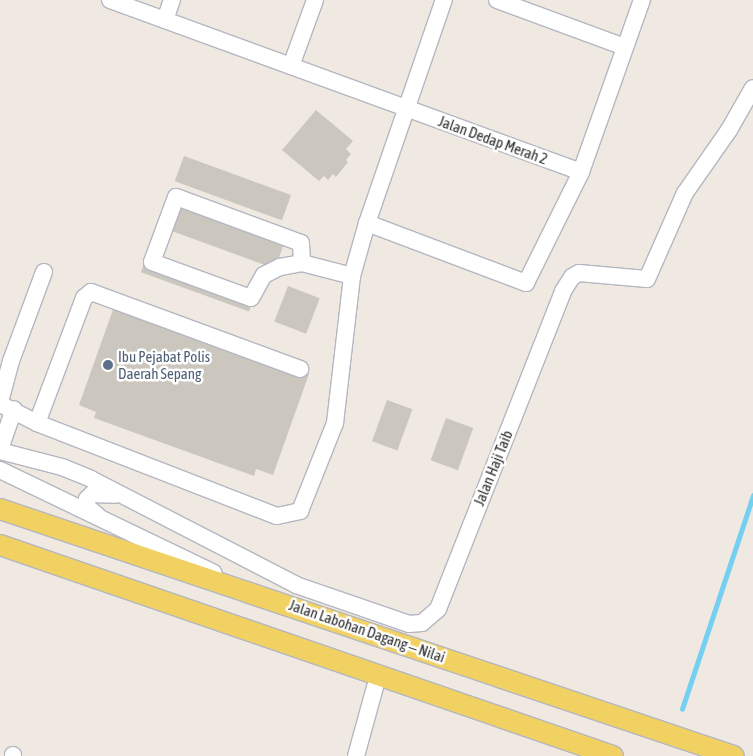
<!DOCTYPE html>
<meta charset="utf-8">
<style>
body{margin:0}
#map{position:relative;width:753px;height:756px;overflow:hidden;background:#efe9e1;font-family:"Asap Condensed",sans-serif}
div>[style]{position:absolute}
[style*='--x']{left:calc(var(--x)*1px);top:calc(var(--y)*1px);width:calc(var(--w)*1px);rotate:calc(var(--a)*1deg)}
.stream>*{height:4.5px;margin:-2.25px;padding:0 2.25px;transform-origin:2.25px;border-radius:2.25px;background:#75cff0}
.building>*{inset:0;background:#cbc7bf;transform-origin:0 0}
.roads{filter:drop-shadow(1px 0 #b4b7c1) drop-shadow(-1px 0 #b4b7c1) drop-shadow(0 1px #b4b7c1) drop-shadow(0 -1px #b4b7c1)}
.minor>*{height:16px;margin:-8px;padding:0 8px;transform-origin:8px;border-radius:8px;background:#fff}
.major>*{height:20px;margin:-10px;padding:0 10px;transform-origin:10px;border-radius:10px;background:#f2d163}
.dots>*{width:14px;height:14px;translate:-50% -50%;box-sizing:border-box;border:2px solid #fff;border-radius:50%}
span{translate:-50% -50%;white-space:nowrap;text-align:center;line-height:1.15;-webkit-text-stroke:5px #fff;paint-order:stroke}
.street-label{font-size:15px;color:#2e2e2e}
.service-label{font-size:15px;color:#4e5e75}
.left{translate:0 -50%;text-align:left}
</style>
<div id="map">
<div class="stream">
<div style="--x:682;--y:709;--w:225;--a:-71.6"></div>
</div>
<div class="building">
<div style="clip-path:polygon(316px 110px,353px 141px,346px 149px,351px 154px,346px 160px,348px 162px,336px 177px,333px 174px,328px 180px,324px 176px,319px 181px,282px 150px)"></div>
<div style="left:184px;top:156px;width:114px;height:27px;rotate:20deg"></div>
<div style="left:179px;top:205px;width:112px;height:27px;rotate:20deg"></div>
<div style="left:145px;top:261px;width:115px;height:12px;rotate:20deg"></div>
<div style="left:288px;top:286px;width:34px;height:38px;rotate:21deg"></div>
<div style="clip-path:polygon(115px 304px,309px 374px,273px 475px,256px 469px,254px 476px,94px 418px,96px 412px,79px 405px)"></div>
<div style="left:387px;top:400px;width:27px;height:44px;rotate:20deg"></div>
<div style="left:446px;top:418px;width:29px;height:45px;rotate:20deg"></div>
</div>
<div class="roads">
<div class="minor">
<div style="--x:110;--y:0;--w:501;--a:20.06"></div>
<div style="--x:497;--y:0;--w:136;--a:20.2"></div>
<div style="--x:165;--y:20;--w:21;--a:-71"></div>
<div style="--x:291;--y:66;--w:70;--a:-70"></div>
<div style="--x:367;--y:223;--w:170;--a:20.7"></div>
<div style="--x:526;--y:283;--w:124;--a:-63.6"></div>
<div style="--x:581;--y:172;--w:182;--a:-70.5"></div>
<div style="--x:302;--y:263;--w:20;--a:-93"></div>
<div style="--x:301;--y:243;--w:133;--a:-159.8"></div>
<div style="--x:176;--y:197;--w:69;--a:110.3"></div>
<div style="--x:152;--y:262;--w:105;--a:20"></div>
<div style="--x:251;--y:298;--w:26;--a:-61"></div>
<div style="--x:264;--y:275;--w:18;--a:-27"></div>
<div style="--x:280;--y:267;--w:22;--a:-10"></div>
<div style="--x:302;--y:263;--w:52;--a:14.6"></div>
<div style="--x:0;--y:402;--w:42;--a:-75"></div>
<div style="--x:11;--y:361;--w:95;--a:-69.7"></div>
<div style="--x:0;--y:404;--w:42;--a:27.2"></div>
<div style="--x:37;--y:423;--w:257;--a:21.2"></div>
<div style="--x:277;--y:516;--w:24;--a:-12"></div>
<div style="--x:300;--y:511;--w:95;--a:-68.3"></div>
<div style="--x:335;--y:423;--w:148;--a:-83.4"></div>
<div style="--x:352;--y:276;--w:55;--a:-74.2"></div>
<div style="--x:367;--y:223;--w:236;--a:-71"></div>
<div style="--x:37;--y:423;--w:134;--a:-69.4"></div>
<div style="--x:84;--y:298;--w:9;--a:-41"></div>
<div style="--x:91;--y:292;--w:223;--a:20.2"></div>
<div style="--x:0;--y:449;--w:42;--a:-70.7"></div>
<div style="--x:0;--y:451;--w:64;--a:14.5"></div>
<div style="--x:62;--y:467;--w:31;--a:22"></div>
<div style="--x:91;--y:479;--w:231;--a:27.3"></div>
<div style="--x:296;--y:585;--w:120;--a:19"></div>
<div style="--x:409;--y:624;--w:13;--a:-4"></div>
<div style="--x:422;--y:623;--w:21;--a:-41"></div>
<div style="--x:438;--y:609;--w:342;--a:-68.5"></div>
<div style="--x:563;--y:291;--w:17;--a:-57"></div>
<div style="--x:572;--y:277;--w:8;--a:-30"></div>
<div style="--x:579;--y:273;--w:68;--a:5"></div>
<div style="--x:647;--y:279;--w:94;--a:-66.2"></div>
<div style="--x:685;--y:193;--w:77;--a:-55.1"></div>
<div style="--x:729;--y:130;--w:48;--a:-60.3"></div>
<div style="--x:0;--y:470;--w:237;--a:25.7"></div>
<div style="--x:98;--y:516;--w:16;--a:-140"></div>
<div style="--x:86;--y:506;--w:7;--a:-82"></div>
<div style="--x:87;--y:499;--w:7;--a:-45"></div>
<div style="--x:92;--y:494;--w:23;--a:2"></div>
<div style="--x:13;--y:756;--w:1;--a:-90"></div>
<div style="--x:356;--y:756;--w:72;--a:-74.6"></div>
</div>
<div class="major">
<div style="--x:0;--y:509;--w:774;--a:18.6"></div>
<div style="--x:0;--y:545;--w:648;--a:18.99"></div>
</div>
</div>
<div class="dots">
<div style="left:108px;top:365px;background:#5c6f8a"></div>
</div>
<div class="street-label">
<span style="left:493px;top:140px;rotate:20deg">Jalan Dedap Merah 2</span>
<span style="left:493px;top:468px;rotate:-68deg">Jalan Haji Taib</span>
<span style="left:367px;top:631px;rotate:19deg">Jalan Labohan Dagang ‒ Nilai</span>
</div>
<div class="service-label">
<span class="left" style="left:118px;top:365px">Ibu Pejabat Polis<br>Daerah Sepang</span>
</div>
</div>
